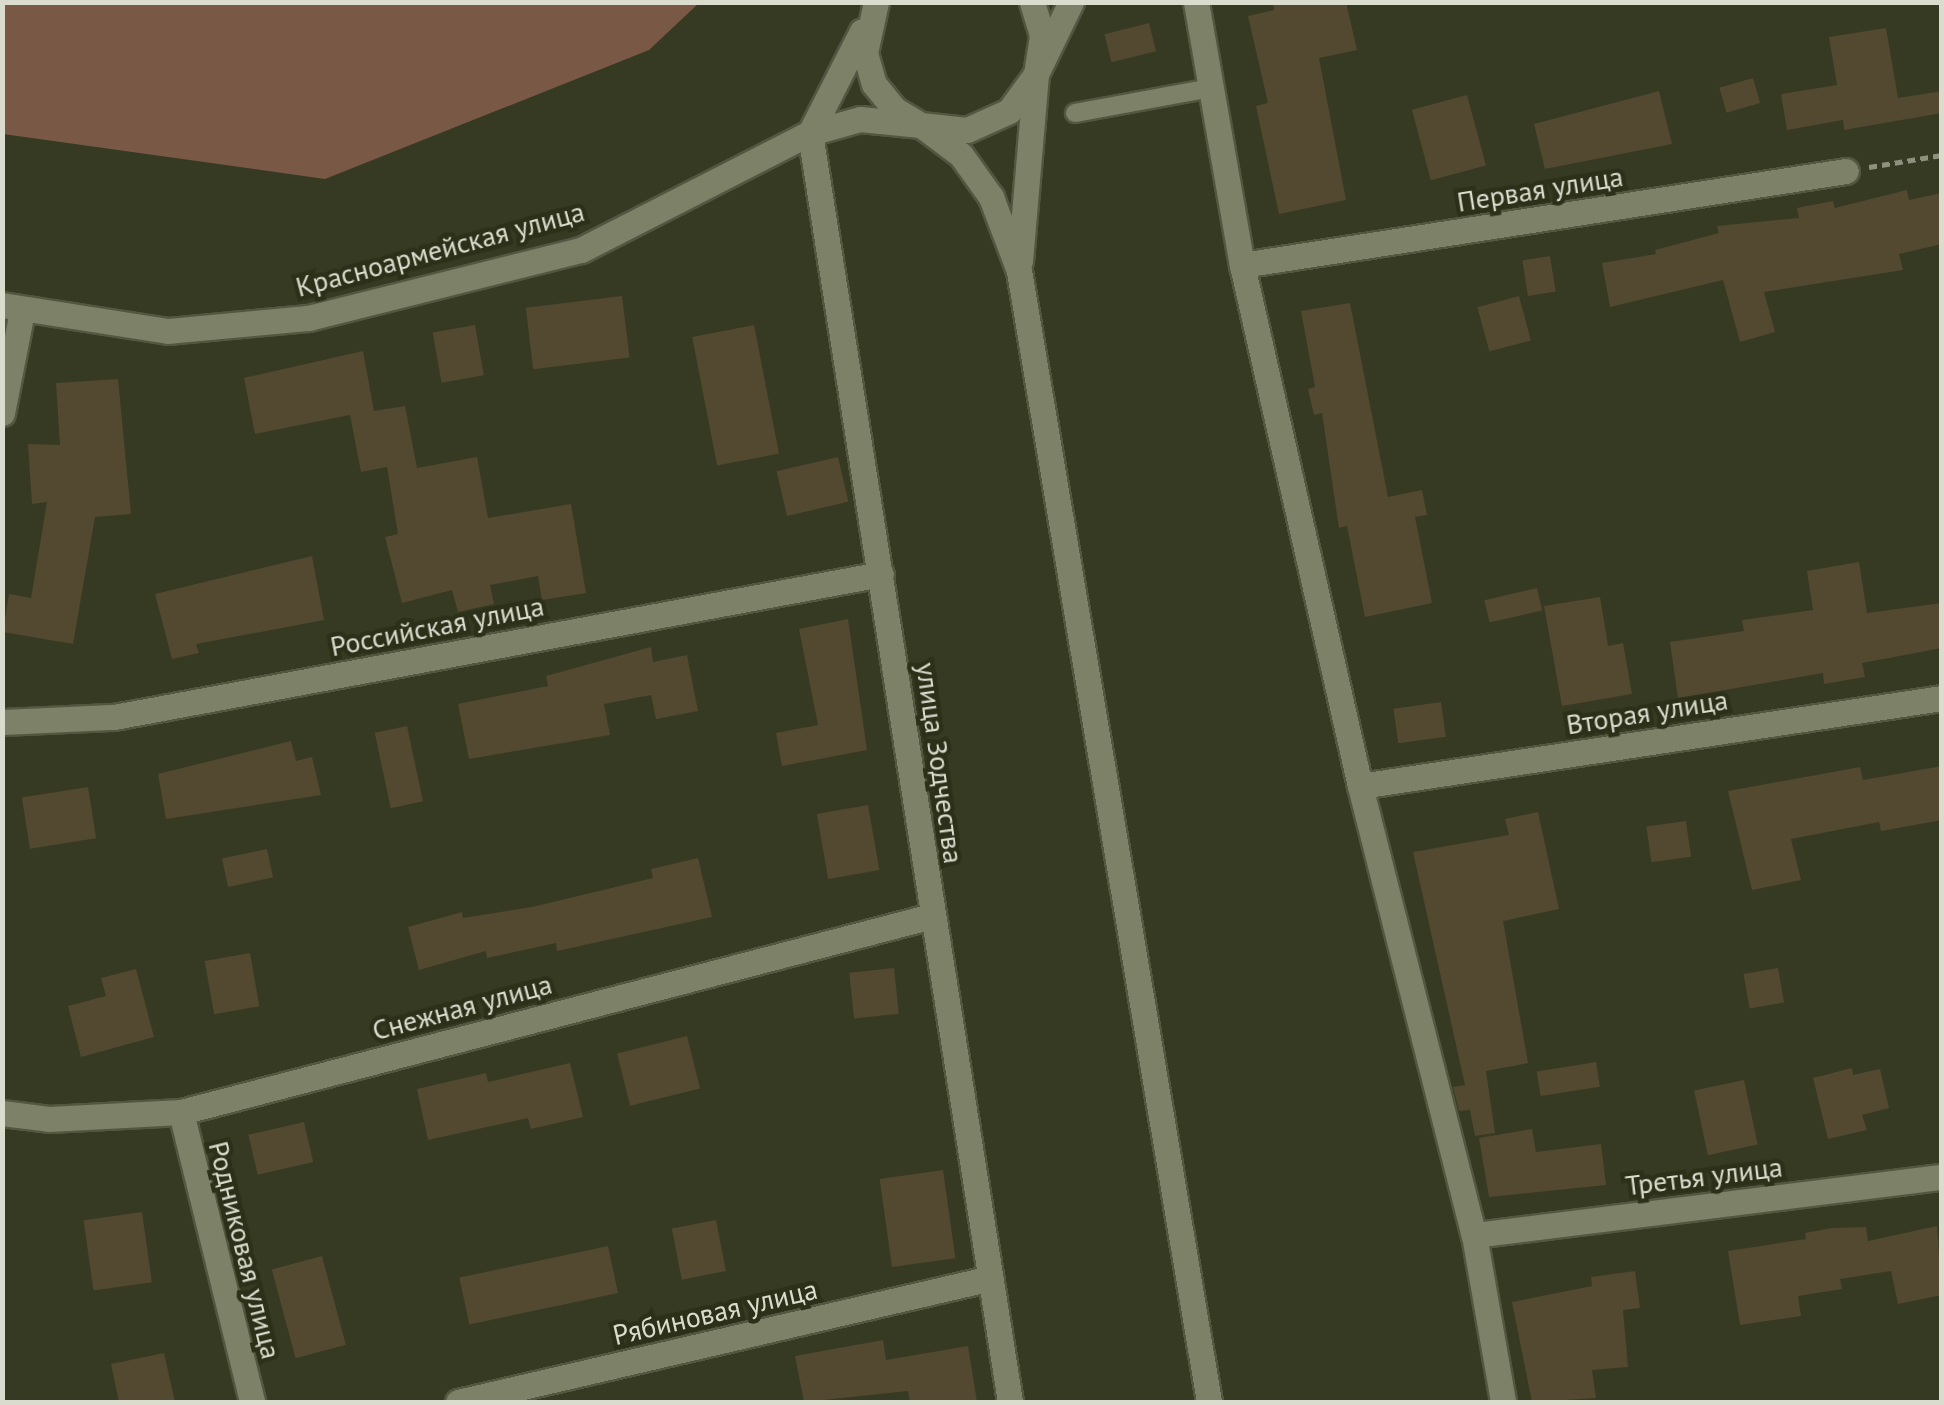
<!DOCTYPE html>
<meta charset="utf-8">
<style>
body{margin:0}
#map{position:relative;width:1944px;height:1405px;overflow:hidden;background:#363a22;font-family:"PT Sans",sans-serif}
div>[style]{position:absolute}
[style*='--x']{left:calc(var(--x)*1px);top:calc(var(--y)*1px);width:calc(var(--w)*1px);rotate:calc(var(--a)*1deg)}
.green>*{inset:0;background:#795945}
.building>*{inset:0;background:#534830;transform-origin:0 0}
.path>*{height:5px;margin-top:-2.5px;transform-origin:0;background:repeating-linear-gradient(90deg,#8e917e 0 8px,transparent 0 13px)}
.roads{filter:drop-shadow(2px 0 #535641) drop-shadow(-2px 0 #535641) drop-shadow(0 2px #535641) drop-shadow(0 -2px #535641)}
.service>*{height:18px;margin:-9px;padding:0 9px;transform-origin:9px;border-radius:9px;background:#7c8167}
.minor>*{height:25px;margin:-12.5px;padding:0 12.5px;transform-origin:12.5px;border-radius:12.5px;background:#7c8167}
.secondary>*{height:25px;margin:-12.5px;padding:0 12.5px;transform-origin:12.5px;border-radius:12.5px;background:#7c8167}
span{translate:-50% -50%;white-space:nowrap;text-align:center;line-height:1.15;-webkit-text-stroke:9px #2c3019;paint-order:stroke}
.street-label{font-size:28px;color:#daddce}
.frame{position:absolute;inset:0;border:5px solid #daddce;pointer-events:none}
</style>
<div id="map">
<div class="green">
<div style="clip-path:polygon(3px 2px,699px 2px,699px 3px,649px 50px,325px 179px,3px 134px)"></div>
</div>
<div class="building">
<div style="clip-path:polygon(1273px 2px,1346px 2px,1357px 50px,1319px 58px,1346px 200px,1279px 214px,1256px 106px,1268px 103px,1248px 16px,1274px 10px)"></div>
<div style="left:1149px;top:23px;width:29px;height:46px;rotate:76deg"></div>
<div style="clip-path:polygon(1886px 28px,1898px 98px,1942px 91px,1942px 113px,1844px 130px,1843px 120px,1787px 130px,1781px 94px,1837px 85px,1829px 37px)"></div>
<div style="left:1753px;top:78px;width:26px;height:35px;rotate:74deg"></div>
<div style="clip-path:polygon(1659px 91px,1672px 144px,1545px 169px,1534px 124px)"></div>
<div style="left:1467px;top:95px;width:73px;height:57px;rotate:75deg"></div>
<div style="clip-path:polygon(1907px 190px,1909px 200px,1942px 193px,1942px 244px,1899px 254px,1903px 270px,1764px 292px,1775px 332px,1740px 342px,1723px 280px,1610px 307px,1602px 263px,1656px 254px,1655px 250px,1719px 233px,1717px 226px,1799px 218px,1797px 208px,1833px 201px,1835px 208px)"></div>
<div style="left:1550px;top:256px;width:36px;height:28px;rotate:81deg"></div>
<div style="left:622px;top:296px;width:62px;height:97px;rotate:83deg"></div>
<div style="left:1519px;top:296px;width:46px;height:43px;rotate:75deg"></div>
<div style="clip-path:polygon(1350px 303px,1388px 497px,1422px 490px,1427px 515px,1415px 517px,1432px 603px,1365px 617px,1347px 526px,1339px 528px,1322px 413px,1314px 415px,1308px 389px,1315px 387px,1301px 311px)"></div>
<div style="left:475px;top:325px;width:51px;height:43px;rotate:80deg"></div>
<div style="left:754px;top:325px;width:131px;height:63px;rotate:79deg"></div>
<div style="clip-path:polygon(363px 351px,374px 411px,405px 406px,417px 468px,477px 457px,488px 518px,571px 504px,586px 593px,542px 600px,538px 576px,490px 585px,494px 604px,458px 612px,452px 590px,402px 603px,385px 537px,398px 534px,387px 467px,361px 472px,350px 415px,255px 434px,244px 378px)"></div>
<div style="clip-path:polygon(118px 379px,131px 514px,95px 517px,73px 644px,3px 632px,9px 594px,31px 598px,47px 502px,32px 504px,28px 444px,60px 445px,56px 383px)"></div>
<div style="left:838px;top:457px;width:46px;height:63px;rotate:77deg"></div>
<div style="clip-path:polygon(312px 556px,324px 620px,196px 644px,199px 653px,172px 659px,155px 594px)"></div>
<div style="clip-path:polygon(1859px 562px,1867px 613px,1942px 603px,1942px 648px,1862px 663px,1865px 677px,1824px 684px,1823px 673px,1678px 698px,1670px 642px,1744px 631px,1742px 620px,1813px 610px,1807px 571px)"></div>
<div style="left:1537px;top:588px;width:23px;height:54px;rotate:77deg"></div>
<div style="clip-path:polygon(1600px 597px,1608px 646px,1623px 643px,1632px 694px,1562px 706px,1544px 606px)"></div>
<div style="clip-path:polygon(848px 619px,867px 750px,782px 766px,776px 733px,818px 725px,799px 629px)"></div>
<div style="clip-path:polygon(651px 647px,653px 662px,687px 655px,698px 711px,656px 719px,651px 695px,604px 704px,610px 735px,469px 759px,458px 704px,548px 686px,546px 676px)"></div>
<div style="left:1441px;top:702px;width:35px;height:48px;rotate:82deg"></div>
<div style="left:407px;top:726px;width:77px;height:33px;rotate:78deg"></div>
<div style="clip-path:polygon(291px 741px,296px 761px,312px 757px,321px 795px,166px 819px,158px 774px)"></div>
<div style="clip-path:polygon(1942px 766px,1942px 820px,1881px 831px,1879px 822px,1791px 839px,1801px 880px,1752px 890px,1728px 791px,1860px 767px,1863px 780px)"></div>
<div style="left:88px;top:787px;width:52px;height:67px;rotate:81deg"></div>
<div style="left:868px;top:805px;width:66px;height:52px;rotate:80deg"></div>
<div style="clip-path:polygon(1538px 812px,1559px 909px,1503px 921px,1528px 1063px,1486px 1071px,1495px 1133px,1475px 1136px,1470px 1110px,1459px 1111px,1453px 1087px,1465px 1085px,1413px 852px,1509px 835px,1505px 819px)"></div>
<div style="left:1686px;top:821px;width:36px;height:40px;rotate:82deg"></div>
<div style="left:267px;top:849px;width:29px;height:46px;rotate:78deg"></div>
<div style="clip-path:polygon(698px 858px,712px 917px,557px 951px,556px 943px,487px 958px,486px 951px,419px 970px,408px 927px,462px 912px,463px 918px,532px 907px,653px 878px,651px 869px)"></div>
<div style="left:250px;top:953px;width:54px;height:46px;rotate:80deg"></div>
<div style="left:894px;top:968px;width:46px;height:45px;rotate:84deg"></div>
<div style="left:1778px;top:968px;width:35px;height:35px;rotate:80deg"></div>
<div style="clip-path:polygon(136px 969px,154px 1037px,81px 1057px,68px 1006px,106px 996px,101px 978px)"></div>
<div style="left:687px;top:1036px;width:54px;height:72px;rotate:76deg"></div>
<div style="left:1596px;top:1062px;width:25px;height:60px;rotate:81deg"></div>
<div style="clip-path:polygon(570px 1063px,583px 1117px,531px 1129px,528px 1118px,428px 1140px,417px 1089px,486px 1073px,488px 1082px)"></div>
<div style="clip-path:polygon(1852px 1068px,1853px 1075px,1880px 1069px,1889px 1108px,1862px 1115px,1867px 1130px,1828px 1139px,1813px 1078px)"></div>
<div style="left:1744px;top:1080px;width:66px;height:51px;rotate:78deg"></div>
<div style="left:304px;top:1122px;width:41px;height:57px;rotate:77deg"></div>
<div style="clip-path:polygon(1532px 1129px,1536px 1152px,1601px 1144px,1606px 1185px,1489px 1197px,1479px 1138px)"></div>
<div style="left:943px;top:1170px;width:89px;height:64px;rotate:82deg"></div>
<div style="left:142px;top:1212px;width:71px;height:59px;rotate:82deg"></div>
<div style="left:716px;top:1220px;width:52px;height:45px;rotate:79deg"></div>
<div style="clip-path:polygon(1937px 1226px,1942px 1295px,1898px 1304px,1891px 1271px,1840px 1279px,1842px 1289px,1798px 1296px,1801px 1316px,1740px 1325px,1728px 1251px,1806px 1239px,1805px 1233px,1832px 1228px,1866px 1227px,1868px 1241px)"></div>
<div style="left:608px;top:1246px;width:48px;height:152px;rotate:78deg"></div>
<div style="left:322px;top:1256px;width:92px;height:52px;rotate:75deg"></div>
<div style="clip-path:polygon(1635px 1271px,1640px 1308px,1623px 1310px,1628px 1367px,1592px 1370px,1596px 1398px,1532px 1402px,1512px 1302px,1592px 1286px,1591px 1277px)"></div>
<div style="clip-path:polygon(883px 1340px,886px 1360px,968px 1346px,977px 1402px,910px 1402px,908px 1391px,804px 1402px,795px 1356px)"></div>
<div style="clip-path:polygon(164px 1353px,175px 1402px,119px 1402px,111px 1364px)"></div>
</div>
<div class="path">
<div style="--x:1869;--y:167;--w:74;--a:-9.3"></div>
</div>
<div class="roads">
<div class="service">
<div style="--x:1075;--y:113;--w:138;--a:-10.4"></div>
</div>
<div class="minor">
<div style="--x:1196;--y:2;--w:267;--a:80.1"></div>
<div style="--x:1242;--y:265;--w:534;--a:77.24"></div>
<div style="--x:1360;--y:786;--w:463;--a:75.8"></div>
<div style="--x:1474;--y:1235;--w:169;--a:80.1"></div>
<div style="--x:810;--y:133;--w:1285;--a:81.04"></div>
<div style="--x:1242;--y:265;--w:611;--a:-8.85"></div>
<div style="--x:2;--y:413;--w:104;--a:-78.9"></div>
<div style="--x:2;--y:722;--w:112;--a:-2.6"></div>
<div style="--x:114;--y:717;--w:780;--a:-10.56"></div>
<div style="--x:1360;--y:786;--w:589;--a:-8.6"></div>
<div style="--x:181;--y:1112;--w:299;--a:76.2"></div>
<div style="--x:2;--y:1113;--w:47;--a:7.3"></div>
<div style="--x:49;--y:1119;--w:132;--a:-3"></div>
<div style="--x:181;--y:1112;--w:776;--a:-14.63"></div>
<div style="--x:1474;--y:1235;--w:472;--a:-7.1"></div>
<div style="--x:458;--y:1402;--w:543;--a:-13.09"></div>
</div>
<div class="secondary">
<div style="--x:876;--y:2;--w:52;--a:102.2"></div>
<div style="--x:865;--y:53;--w:32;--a:74"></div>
<div style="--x:874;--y:84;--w:32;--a:51"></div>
<div style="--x:894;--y:109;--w:31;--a:31"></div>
<div style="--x:921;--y:125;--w:46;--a:6.2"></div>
<div style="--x:967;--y:130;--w:46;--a:-24.3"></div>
<div style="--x:1009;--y:111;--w:46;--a:-53.9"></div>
<div style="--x:1036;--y:74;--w:39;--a:-81"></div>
<div style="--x:1042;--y:35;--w:34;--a:-107"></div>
<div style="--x:810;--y:133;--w:114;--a:-63"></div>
<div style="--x:1020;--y:261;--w:188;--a:-85.1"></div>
<div style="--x:1036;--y:74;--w:80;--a:-64.1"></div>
<div style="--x:2;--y:305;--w:168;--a:8.9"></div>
<div style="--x:168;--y:331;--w:141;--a:-5.3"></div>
<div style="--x:308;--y:318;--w:281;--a:-14"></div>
<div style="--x:581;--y:250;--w:257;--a:-27.1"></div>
<div style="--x:810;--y:133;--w:52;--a:-15.6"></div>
<div style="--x:860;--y:119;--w:61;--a:5.6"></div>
<div style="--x:921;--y:125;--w:50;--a:36.9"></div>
<div style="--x:961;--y:155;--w:52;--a:54.5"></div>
<div style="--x:991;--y:197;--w:79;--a:69.3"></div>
<div style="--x:1019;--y:271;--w:1147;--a:80.46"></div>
</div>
</div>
<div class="street-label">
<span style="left:1540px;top:189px;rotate:-9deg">Первая улица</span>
<span style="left:440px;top:249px;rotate:-15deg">Красноармейская улица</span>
<span style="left:437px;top:626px;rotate:-11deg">Российская улица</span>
<span style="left:1647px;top:712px;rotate:-9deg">Вторая улица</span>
<span style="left:940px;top:763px;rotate:82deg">улица Зодчества</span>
<span style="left:462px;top:1007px;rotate:-15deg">Снежная улица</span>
<span style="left:1704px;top:1176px;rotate:-7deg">Третья улица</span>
<span style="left:245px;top:1250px;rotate:76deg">Родниковая улица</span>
<span style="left:715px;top:1312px;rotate:-13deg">Рябиновая улица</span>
</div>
<div class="frame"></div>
</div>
